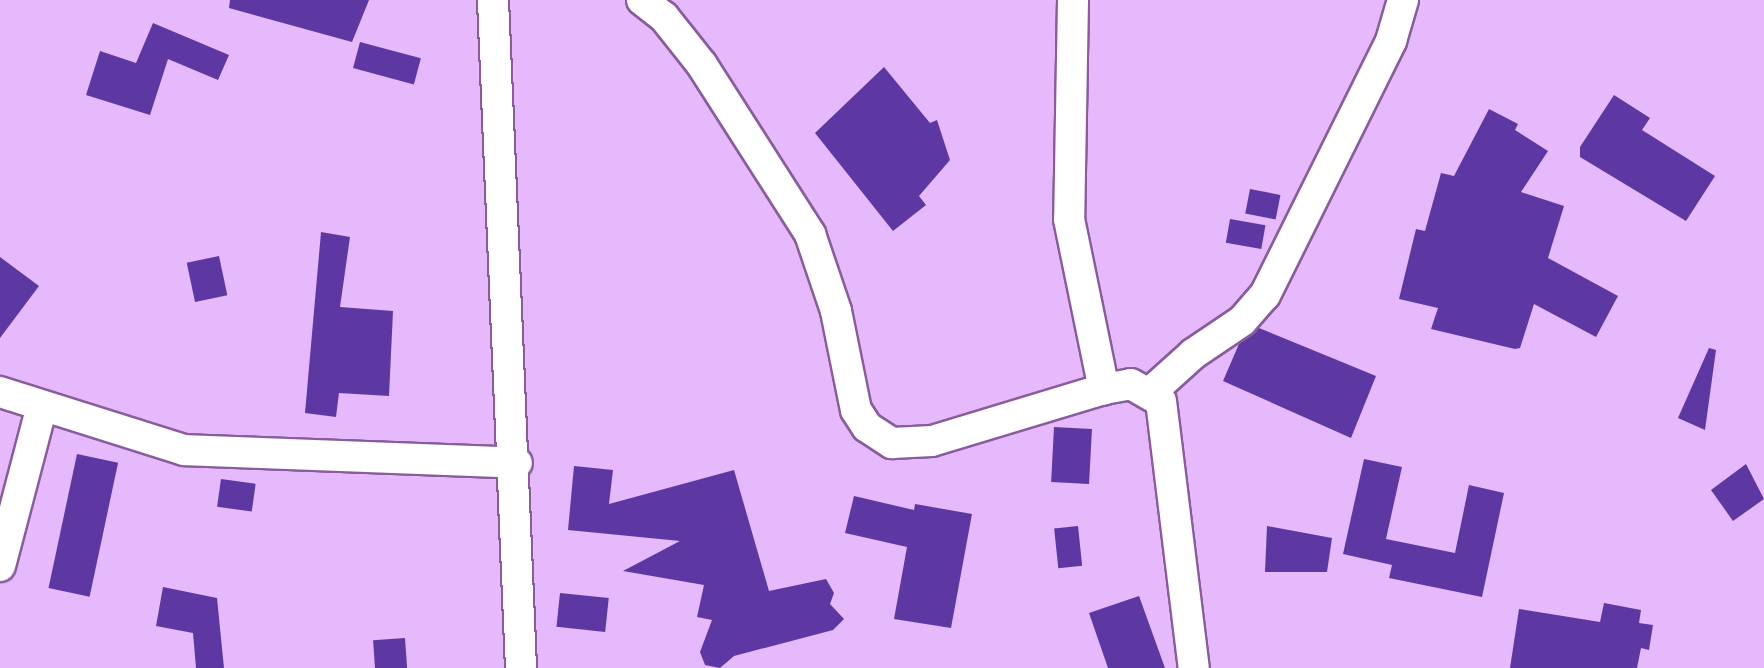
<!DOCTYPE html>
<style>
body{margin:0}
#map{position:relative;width:1764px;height:668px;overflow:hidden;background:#e6b8fc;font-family:"IBM Plex Serif",serif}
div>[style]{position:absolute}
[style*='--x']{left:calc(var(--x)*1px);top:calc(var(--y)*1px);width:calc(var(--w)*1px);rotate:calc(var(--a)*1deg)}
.building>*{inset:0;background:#5d38a3;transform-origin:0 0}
.roads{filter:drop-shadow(2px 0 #885d9c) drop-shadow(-2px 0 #885d9c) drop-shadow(0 2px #885d9c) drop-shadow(0 -2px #885d9c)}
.minor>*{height:30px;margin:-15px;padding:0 15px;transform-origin:15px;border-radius:15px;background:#fff}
span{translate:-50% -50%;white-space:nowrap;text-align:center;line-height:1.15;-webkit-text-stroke:7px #f5e7fc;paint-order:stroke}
</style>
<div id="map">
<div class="building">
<div style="clip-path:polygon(230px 0,369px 0,352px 42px,229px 8px)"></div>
<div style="clip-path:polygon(153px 23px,229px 55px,218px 80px,168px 59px,150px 115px,86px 95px,100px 51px,136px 63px)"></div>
<div style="left:360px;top:42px;width:63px;height:27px;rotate:15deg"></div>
<div style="clip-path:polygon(884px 67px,930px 123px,937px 120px,950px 160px,919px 196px,926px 205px,893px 231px,815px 133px)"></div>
<div style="clip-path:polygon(1614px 95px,1650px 118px,1642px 130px,1715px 176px,1686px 221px,1580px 157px,1580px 147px)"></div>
<div style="clip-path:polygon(1489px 109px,1518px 124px,1515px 130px,1548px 151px,1521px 192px,1564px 206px,1548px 258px,1618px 296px,1596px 337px,1534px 304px,1520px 348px,1515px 349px,1431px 329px,1438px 308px,1399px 299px,1416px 229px,1425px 231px,1441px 173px,1454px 176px)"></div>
<div style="left:1250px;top:189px;width:31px;height:25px;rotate:11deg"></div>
<div style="left:1230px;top:219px;width:36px;height:24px;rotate:10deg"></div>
<div style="clip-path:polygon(321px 232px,350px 237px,340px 307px,393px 311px,389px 396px,339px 393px,336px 417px,305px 413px)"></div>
<div style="left:219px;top:256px;width:40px;height:33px;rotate:78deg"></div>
<div style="clip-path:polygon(0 257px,39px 286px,0 338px)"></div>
<div style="clip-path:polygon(1259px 328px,1376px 376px,1351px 438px,1223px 381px,1239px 344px)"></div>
<div style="clip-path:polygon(1709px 348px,1716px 350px,1705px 430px,1678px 418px)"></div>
<div style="left:1054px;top:427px;width:38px;height:55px;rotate:3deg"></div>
<div style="left:77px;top:454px;width:42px;height:137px;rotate:12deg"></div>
<div style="clip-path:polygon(1364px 459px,1402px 467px,1386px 539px,1455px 553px,1469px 485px,1504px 493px,1482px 597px,1389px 578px,1392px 565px,1343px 554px)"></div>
<div style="clip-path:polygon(1746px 464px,1764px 499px,1733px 521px,1711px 490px)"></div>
<div style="clip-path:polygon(574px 466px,613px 470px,609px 504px,734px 470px,769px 591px,826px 579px,834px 593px,830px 604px,844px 619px,833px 630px,734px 656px,720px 668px,705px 665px,700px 652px,712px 620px,697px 617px,704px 585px,623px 571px,680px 541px,568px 530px)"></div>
<div style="left:221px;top:479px;width:35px;height:28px;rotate:8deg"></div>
<div style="clip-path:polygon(854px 496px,914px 510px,915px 504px,972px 514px,951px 628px,894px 619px,907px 547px,845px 533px)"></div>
<div style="left:1078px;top:526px;width:40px;height:24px;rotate:84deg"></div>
<div style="clip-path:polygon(1267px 526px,1332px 538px,1327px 572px,1265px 572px)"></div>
<div style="clip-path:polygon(163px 587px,217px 598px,224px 668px,196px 668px,193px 633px,156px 626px)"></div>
<div style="left:560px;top:593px;width:49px;height:34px;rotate:6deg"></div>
<div style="clip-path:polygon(1139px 596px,1165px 668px,1108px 668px,1089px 613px)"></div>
<div style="clip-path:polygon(1604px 603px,1641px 610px,1639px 623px,1653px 625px,1649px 650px,1641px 648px,1637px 668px,1510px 668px,1519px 609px,1600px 622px)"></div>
<div style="left:405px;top:638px;width:30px;height:32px;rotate:86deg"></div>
</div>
<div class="roads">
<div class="minor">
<div style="--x:493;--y:0;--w:669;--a:87.6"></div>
<div style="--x:642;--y:0;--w:28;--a:38"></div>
<div style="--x:664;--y:17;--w:61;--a:51.6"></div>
<div style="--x:702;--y:65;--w:201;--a:57.4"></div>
<div style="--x:810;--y:234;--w:81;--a:71.3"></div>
<div style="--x:836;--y:311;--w:101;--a:78.6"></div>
<div style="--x:856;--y:410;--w:20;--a:57"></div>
<div style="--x:867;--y:427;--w:30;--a:33"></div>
<div style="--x:892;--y:443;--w:40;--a:-2.9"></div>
<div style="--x:932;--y:441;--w:180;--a:-16.8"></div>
<div style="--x:1104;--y:389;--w:27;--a:-10"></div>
<div style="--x:1131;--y:384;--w:34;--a:30"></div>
<div style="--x:1161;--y:401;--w:269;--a:83"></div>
<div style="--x:1073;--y:0;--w:219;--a:91"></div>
<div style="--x:1069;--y:219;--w:174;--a:78.4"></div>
<div style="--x:0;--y:392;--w:193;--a:17.5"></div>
<div style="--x:184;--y:450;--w:333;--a:2.2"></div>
<div style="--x:1151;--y:392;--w:57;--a:-42.1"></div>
<div style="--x:1193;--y:354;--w:59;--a:-34"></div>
<div style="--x:1242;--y:321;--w:35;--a:-49"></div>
<div style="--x:1265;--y:295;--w:284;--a:-63.6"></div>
<div style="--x:1391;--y:41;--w:43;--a:-73.7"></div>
<div style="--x:0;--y:566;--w:165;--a:-75.3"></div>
</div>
</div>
</div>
